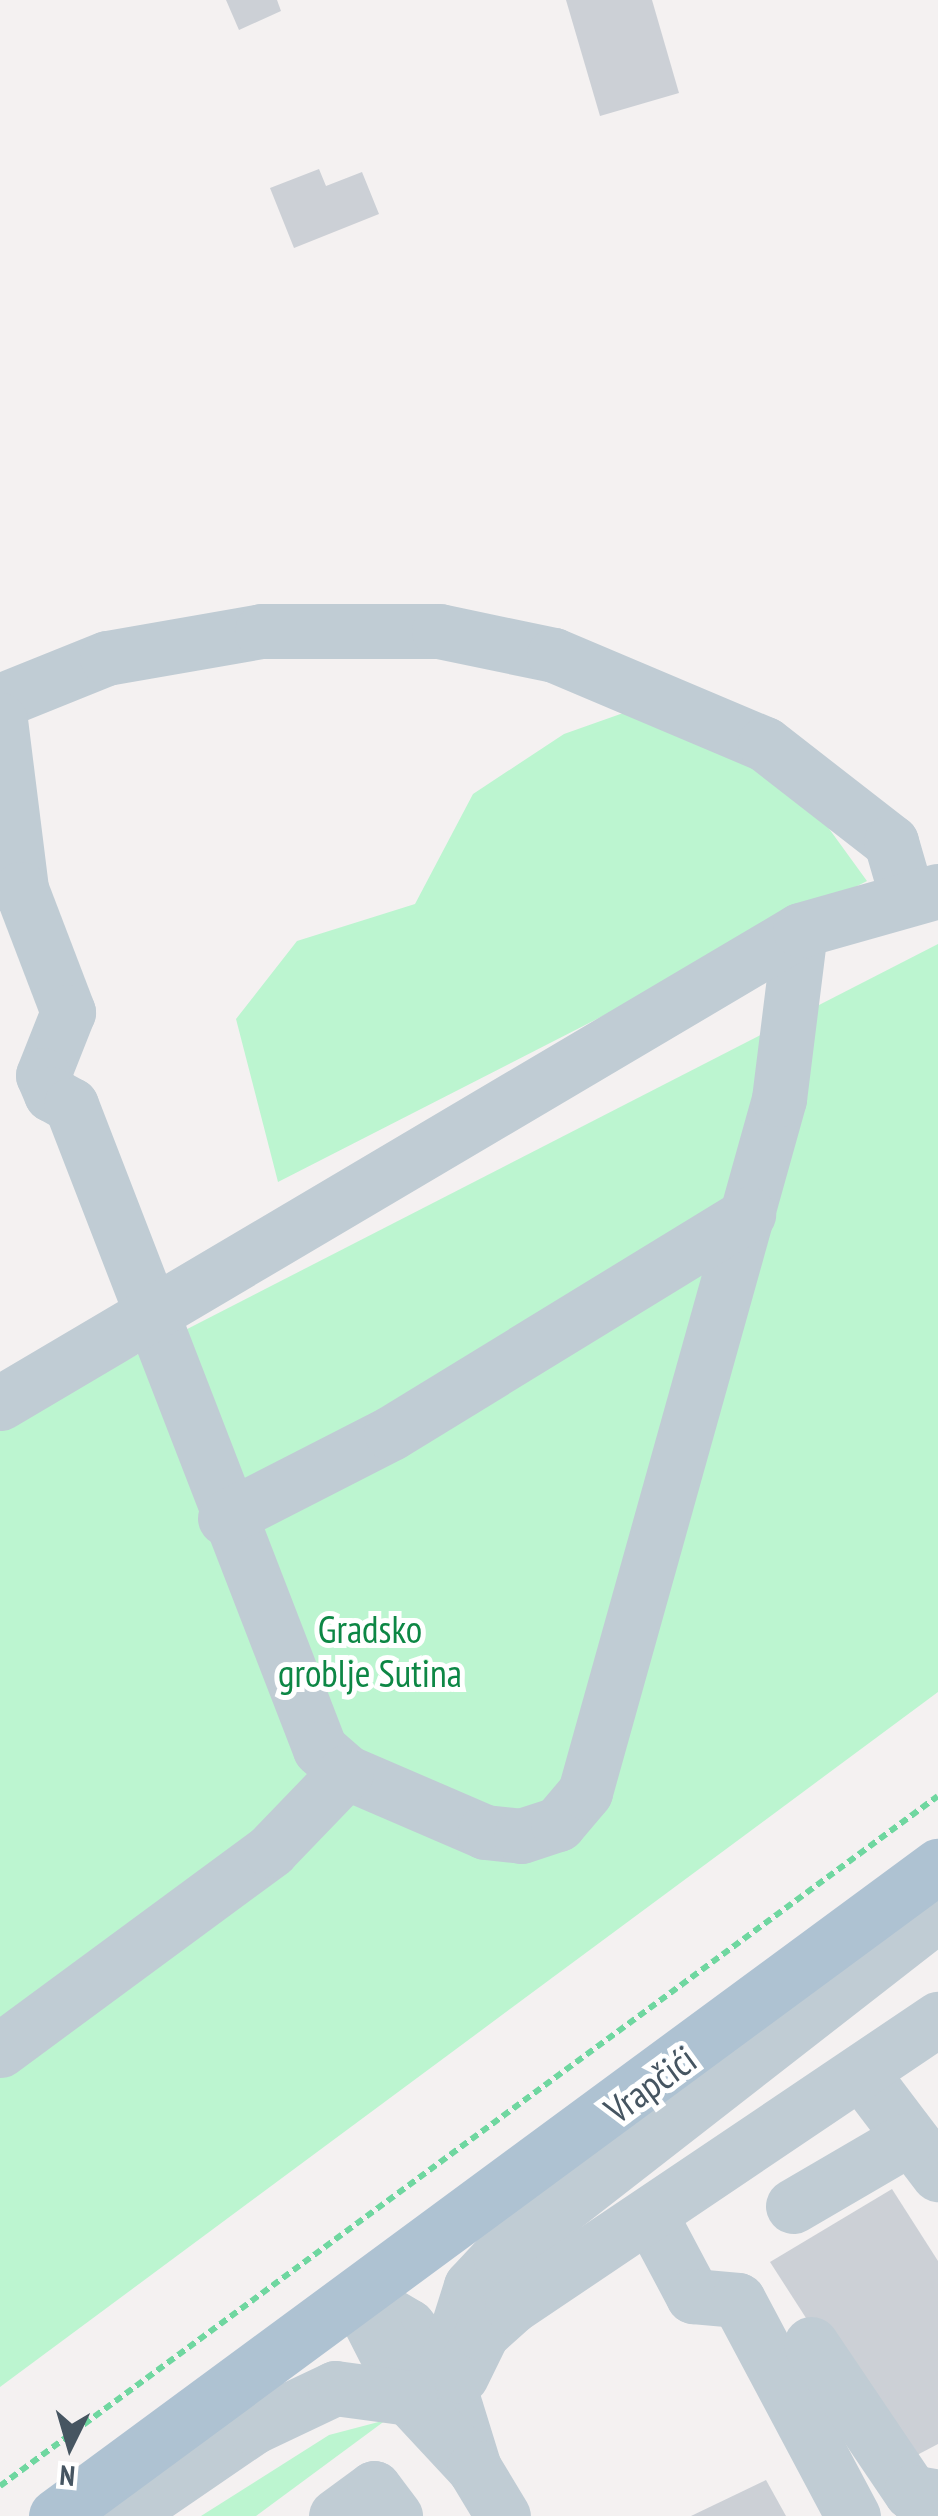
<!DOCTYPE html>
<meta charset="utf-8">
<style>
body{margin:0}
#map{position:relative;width:938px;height:2516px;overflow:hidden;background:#f4f1f1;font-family:"PT Sans Narrow",sans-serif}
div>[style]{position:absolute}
.green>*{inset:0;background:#bcf5d0}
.building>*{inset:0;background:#ccd0d6}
.path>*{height:6px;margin-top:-3px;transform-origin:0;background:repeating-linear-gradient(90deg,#6fd7a0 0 8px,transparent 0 13px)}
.minor>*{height:55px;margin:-27.5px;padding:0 27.5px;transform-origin:27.5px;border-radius:27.5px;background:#c0ccd4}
.major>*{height:55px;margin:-27.5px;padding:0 27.5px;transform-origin:27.5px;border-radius:27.5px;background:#aec2d2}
span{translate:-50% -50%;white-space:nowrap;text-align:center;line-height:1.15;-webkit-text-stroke:10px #fff;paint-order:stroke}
.park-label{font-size:38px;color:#0d8745}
.street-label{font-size:38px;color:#465561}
.north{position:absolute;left:20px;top:2396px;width:100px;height:100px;-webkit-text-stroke:8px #fff;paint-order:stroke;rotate:185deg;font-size:28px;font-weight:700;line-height:40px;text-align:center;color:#465561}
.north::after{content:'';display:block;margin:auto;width:35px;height:45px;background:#465561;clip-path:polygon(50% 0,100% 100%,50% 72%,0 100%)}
</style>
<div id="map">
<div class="green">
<i style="clip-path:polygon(691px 689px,756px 728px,867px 881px,278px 1182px,236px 1019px,297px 941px,415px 904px,473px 794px,564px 734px)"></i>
<i style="clip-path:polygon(938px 944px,938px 1692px,0 2387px,0 1425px)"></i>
<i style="clip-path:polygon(386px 2420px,256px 2516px,201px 2516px,329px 2435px)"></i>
</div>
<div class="building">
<i style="clip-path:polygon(226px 0,277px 0,281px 11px,239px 30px)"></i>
<i style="clip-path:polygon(566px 0,652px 0,679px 93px,600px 116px)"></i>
<i style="clip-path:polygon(319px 169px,326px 186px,362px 172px,379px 214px,294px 248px,270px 188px)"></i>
<i style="clip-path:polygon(892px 2189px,938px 2261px,938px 2444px,900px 2464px,770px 2262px)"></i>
<i style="clip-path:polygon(766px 2480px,786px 2516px,691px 2516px)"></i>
</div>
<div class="path">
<i style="left:0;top:2486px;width:1164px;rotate:-36.34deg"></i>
</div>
<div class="minor">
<i style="left:0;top:701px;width:115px;rotate:-21.9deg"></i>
<i style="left:107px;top:658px;width:157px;rotate:-9.9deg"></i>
<i style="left:262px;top:631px;width:177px"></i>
<i style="left:439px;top:631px;width:117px;rotate:11.8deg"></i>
<i style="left:554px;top:655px;width:229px;rotate:22.9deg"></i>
<i style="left:765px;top:744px;width:160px;rotate:37.9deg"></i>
<i style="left:891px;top:842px;width:57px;rotate:73.8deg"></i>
<i style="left:0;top:720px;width:170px;rotate:82.9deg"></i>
<i style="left:21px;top:889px;width:132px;rotate:69.1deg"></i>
<i style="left:68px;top:1012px;width:68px;rotate:111.6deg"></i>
<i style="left:43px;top:1075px;width:21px;rotate:67deg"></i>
<i style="left:51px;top:1094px;width:23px;rotate:29deg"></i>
<i style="left:71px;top:1105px;width:690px;rotate:68.86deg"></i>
<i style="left:320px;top:1749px;width:35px;rotate:41deg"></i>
<i style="left:346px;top:1772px;width:151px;rotate:23.3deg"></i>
<i style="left:485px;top:1832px;width:36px;rotate:6deg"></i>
<i style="left:521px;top:1836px;width:39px;rotate:-18deg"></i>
<i style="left:558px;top:1824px;width:42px;rotate:-49.8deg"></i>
<i style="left:585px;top:1792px;width:720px;rotate:-74.36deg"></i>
<i style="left:779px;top:1099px;width:170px;rotate:-82.9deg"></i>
<i style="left:0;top:1403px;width:929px;rotate:-30.59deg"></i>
<i style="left:800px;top:930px;width:143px;rotate:-15.8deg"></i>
<i style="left:225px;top:1518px;width:186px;rotate:-27.1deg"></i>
<i style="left:391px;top:1433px;width:419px;rotate:-31.5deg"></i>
<i style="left:0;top:2050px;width:337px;rotate:-36.4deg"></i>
<i style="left:271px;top:1850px;width:108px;rotate:-46.1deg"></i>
<i style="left:862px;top:2074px;width:126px;rotate:52.8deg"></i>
<i style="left:793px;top:2206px;width:131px;rotate:-30.3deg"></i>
<i style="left:650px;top:2215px;width:92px;rotate:62deg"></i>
<i style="left:693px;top:2296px;width:45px;rotate:5.1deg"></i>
<i style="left:738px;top:2300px;width:245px;rotate:62deg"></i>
<i style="left:357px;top:2296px;width:59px;rotate:30.5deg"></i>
<i style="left:408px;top:2326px;width:58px;rotate:51.3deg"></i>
<i style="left:444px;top:2371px;width:102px;rotate:72.8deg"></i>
<i style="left:474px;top:2468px;width:96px;rotate:-132.9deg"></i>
<i style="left:409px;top:2398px;width:114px;rotate:-117deg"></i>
<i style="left:811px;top:2344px;width:179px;rotate:56deg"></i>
<i style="left:911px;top:2492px;width:27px;rotate:10deg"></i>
<i style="left:444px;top:2371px;width:89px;rotate:-72.4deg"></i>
<i style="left:471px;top:2286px;width:42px;rotate:-46.9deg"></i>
<i style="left:500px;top:2255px;width:555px;rotate:-37.9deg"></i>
<i style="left:461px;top:2376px;width:48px;rotate:-64deg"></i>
<i style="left:482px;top:2333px;width:40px;rotate:-42deg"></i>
<i style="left:512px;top:2306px;width:514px;rotate:-33.97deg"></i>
<i style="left:474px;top:2468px;width:56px;rotate:58.9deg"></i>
<i style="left:123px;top:2516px;width:158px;rotate:-34.4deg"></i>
<i style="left:253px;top:2427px;width:91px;rotate:-25.4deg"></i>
<i style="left:335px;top:2388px;width:75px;rotate:7.7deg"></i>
<i style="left:336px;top:2516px;width:47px;rotate:-36.4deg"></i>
<i style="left:374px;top:2488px;width:35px;rotate:53deg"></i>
</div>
<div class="major">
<i style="left:56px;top:2516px;width:1096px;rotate:-36.39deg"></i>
</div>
<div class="park-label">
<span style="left:370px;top:1651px">Gradsko<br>groblje Sutina</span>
</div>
<div class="street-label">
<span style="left:650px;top:2084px;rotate:-36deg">Vrapčići</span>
</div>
<div class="north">N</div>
</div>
